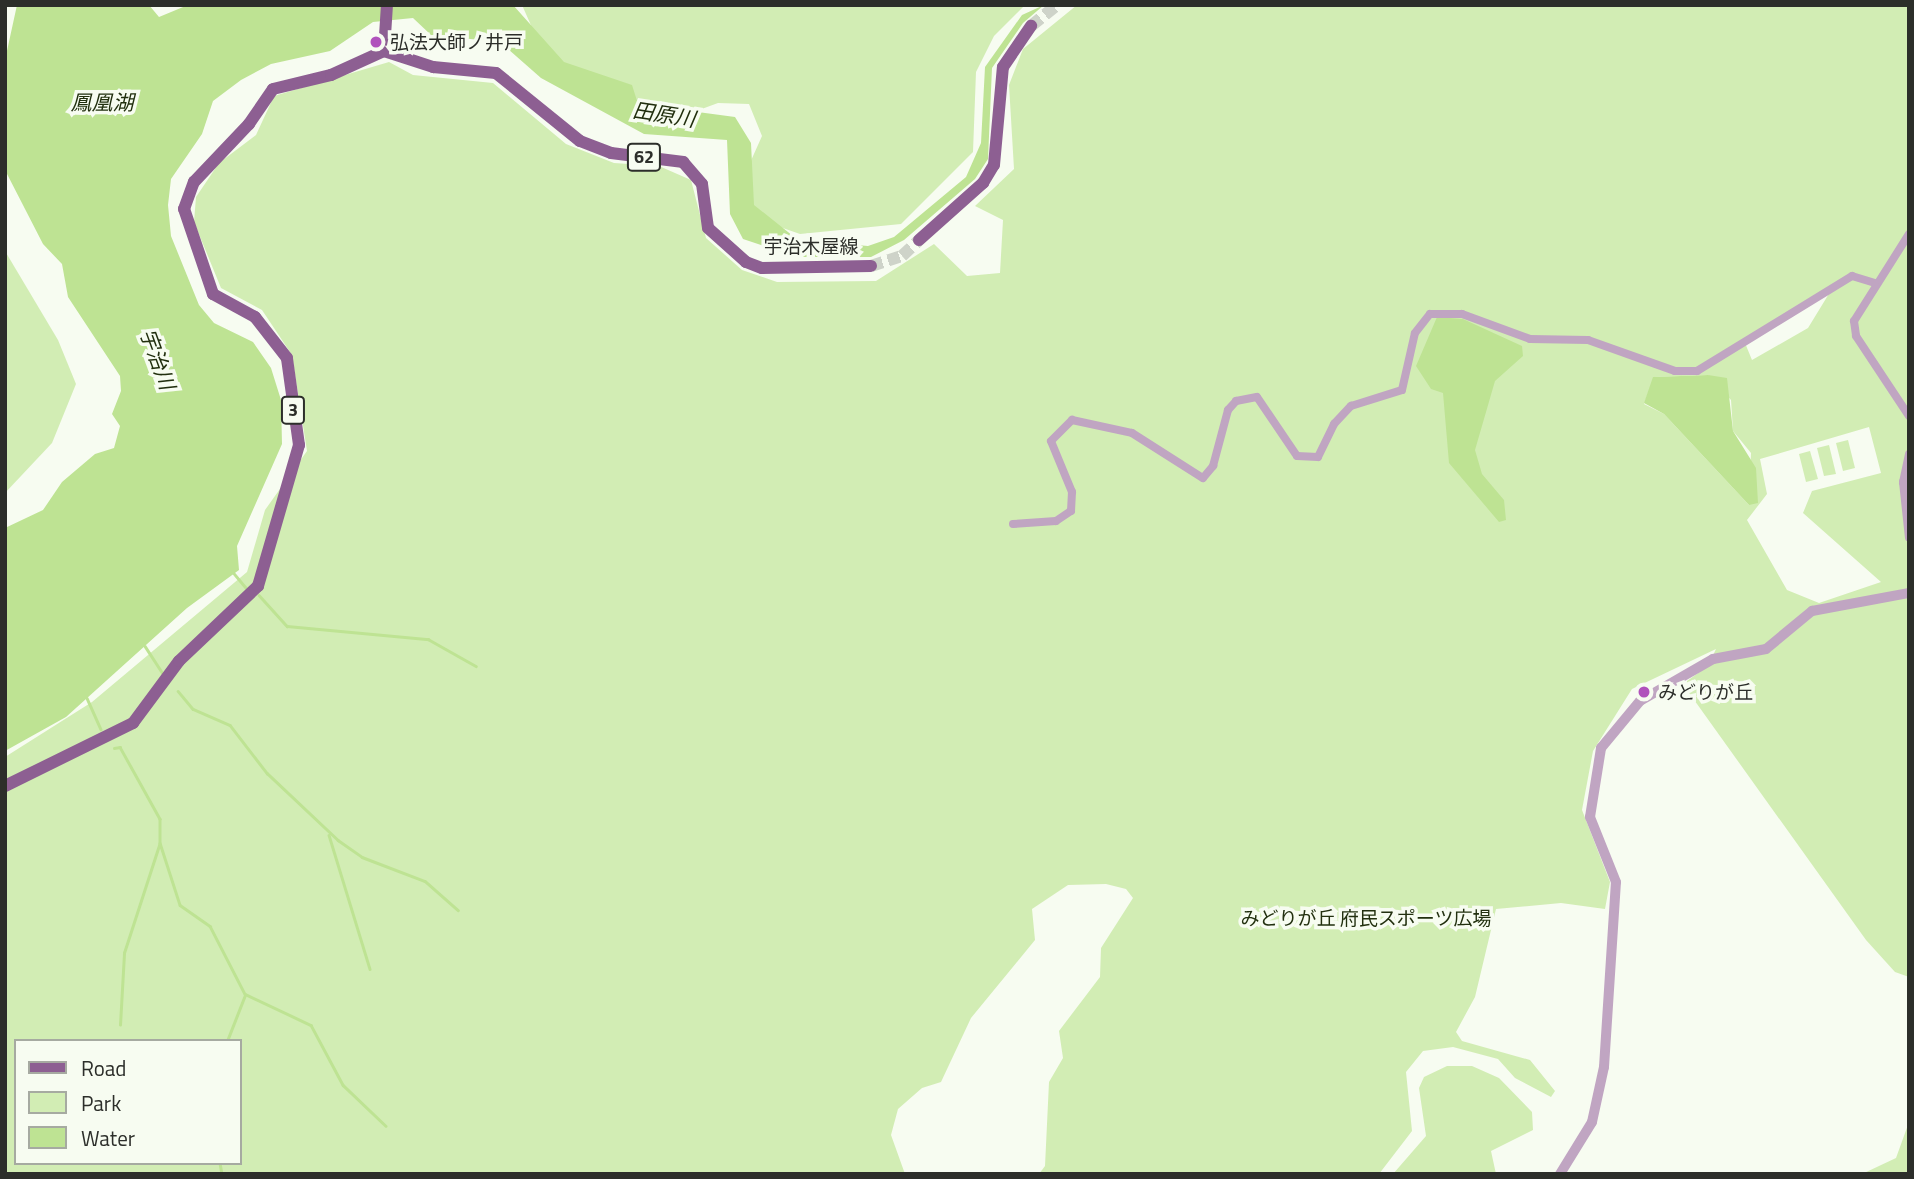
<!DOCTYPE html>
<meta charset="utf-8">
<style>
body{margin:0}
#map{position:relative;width:1914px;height:1179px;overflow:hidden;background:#f7fcf1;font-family:"Titillium Web","Noto Sans JP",sans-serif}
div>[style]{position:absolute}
.green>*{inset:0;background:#d2edb4}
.water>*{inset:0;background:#bee393}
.stream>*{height:2.5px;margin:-1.25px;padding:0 1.25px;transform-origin:1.25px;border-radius:1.25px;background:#bee393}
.primary-tunnel>*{height:12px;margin-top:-6px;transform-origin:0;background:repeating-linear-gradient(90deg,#ced3c9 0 12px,transparent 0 18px)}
.minor>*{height:8px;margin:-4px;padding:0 4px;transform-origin:4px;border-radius:4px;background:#c0a5c2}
.tertiary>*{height:10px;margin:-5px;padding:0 5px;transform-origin:5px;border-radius:5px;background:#c0a5c2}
.primary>*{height:12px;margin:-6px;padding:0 6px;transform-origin:6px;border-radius:6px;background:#8d5f92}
.dots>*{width:19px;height:19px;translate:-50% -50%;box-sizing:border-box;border:4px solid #f7fcf1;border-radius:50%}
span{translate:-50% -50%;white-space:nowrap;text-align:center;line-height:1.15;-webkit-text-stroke:7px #f7fcf1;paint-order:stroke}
.shield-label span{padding:2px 5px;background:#f7fcf1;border:2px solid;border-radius:5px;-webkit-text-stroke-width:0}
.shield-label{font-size:18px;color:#2c2e2a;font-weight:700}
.poi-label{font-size:19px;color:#2c2e2a}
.left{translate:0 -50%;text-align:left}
.street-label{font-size:19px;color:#2c2e2a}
.park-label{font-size:19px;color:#22300f}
.water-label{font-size:21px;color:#212f0e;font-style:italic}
.frame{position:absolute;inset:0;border:7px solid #2c2e2a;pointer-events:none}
.legend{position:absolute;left:14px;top:1039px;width:228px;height:126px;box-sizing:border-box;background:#f7fcf1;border:2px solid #a6aaa1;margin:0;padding:9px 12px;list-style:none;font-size:21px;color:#2c2e2a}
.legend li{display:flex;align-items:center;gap:14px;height:35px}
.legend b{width:35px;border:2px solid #a6aaa1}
</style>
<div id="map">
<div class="green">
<i style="clip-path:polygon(522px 5px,1025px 5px,994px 36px,976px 72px,973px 152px,901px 224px,800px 234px,760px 220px,748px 197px,745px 174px,762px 136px,749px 104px,718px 103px,669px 121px,545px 57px)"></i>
<i style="clip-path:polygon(evenodd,1077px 5px,1909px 5px,1909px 977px,1895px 972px,1866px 940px,1687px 690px,1687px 681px,1708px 666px,1716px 649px,1632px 689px,1593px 751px,1582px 810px,1610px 882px,1605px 909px,1561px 903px,1496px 909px,1475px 997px,1456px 1032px,1462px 1041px,1530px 1060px,1555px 1091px,1551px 1097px,1515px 1078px,1498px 1059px,1453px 1047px,1423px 1051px,1406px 1072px,1412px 1131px,1379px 1174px,1039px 1174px,1045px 1166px,1049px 1082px,1063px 1058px,1059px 1031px,1100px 977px,1101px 948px,1133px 898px,1126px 889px,1106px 884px,1068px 885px,1032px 909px,1035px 940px,971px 1018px,941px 1082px,922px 1088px,898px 1109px,891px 1135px,905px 1174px,5px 1174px,5px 757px,92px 702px,247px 572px,265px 510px,307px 451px,292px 355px,262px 310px,221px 288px,194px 222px,196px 197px,219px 163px,256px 135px,274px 96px,389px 62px,413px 75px,493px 83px,566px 144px,614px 163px,659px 166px,691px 180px,706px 238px,742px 270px,777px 282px,876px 281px,934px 244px,967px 276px,1000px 273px,1003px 220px,975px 206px,1014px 169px,1009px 85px,1023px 49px,1077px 5px,1830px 292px,1808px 328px,1752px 360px,1745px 343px,1830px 292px,1077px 5px,1708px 375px,1731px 400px,1733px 431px,1751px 453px,1749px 505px,1664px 414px,1644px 404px,1654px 377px,1708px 375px,1077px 5px,1869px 427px,1881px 473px,1812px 491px,1803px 513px,1881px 582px,1819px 603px,1787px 590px,1747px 520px,1767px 494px,1760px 459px,1869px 427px,1077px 5px,16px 1041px,240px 1041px,240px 1163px,16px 1163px,16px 1041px)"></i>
<i style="clip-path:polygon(5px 251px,58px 340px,76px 384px,52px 443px,5px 493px)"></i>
<i style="clip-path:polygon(1848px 440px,1855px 468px,1843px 471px,1836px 443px)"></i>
<i style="clip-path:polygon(1829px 445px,1836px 474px,1824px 476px,1817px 448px)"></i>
<i style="clip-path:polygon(1810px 451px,1818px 479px,1806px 482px,1799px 454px)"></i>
<i style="clip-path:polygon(1447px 1066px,1472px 1066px,1499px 1078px,1532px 1112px,1533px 1130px,1491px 1151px,1496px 1174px,1393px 1174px,1426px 1136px,1419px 1088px,1424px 1077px)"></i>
<i style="clip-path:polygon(1909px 1122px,1909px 1174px,1862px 1174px,1896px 1158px)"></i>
</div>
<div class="water">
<i style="clip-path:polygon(17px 5px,149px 5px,159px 17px,188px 5px,513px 5px,564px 62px,632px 85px,638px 104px,735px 117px,751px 143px,754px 205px,798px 240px,868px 246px,894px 237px,966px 177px,981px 143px,985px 67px,1022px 15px,1044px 5px,1023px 23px,992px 68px,988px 159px,975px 179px,904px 240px,871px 257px,797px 257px,743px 239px,730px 214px,727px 140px,644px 134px,541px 78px,500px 42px,431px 35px,413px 18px,373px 22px,330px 51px,271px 64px,241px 80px,213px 101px,202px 134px,171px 179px,168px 205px,171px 236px,199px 305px,214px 323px,253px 342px,271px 368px,281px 400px,282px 444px,237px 546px,239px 570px,187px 608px,66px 717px,5px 751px,5px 528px,43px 510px,62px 482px,95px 454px,114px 448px,120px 426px,112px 414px,121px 391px,120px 376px,68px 297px,62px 264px,43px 244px,6px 172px,5px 60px)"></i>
<i style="clip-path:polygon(1437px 317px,1463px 319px,1522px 346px,1523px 356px,1495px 381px,1475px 450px,1482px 474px,1504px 500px,1506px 520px,1499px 522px,1449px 463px,1443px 393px,1431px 389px,1416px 366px)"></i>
<i style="clip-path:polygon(1708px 375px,1727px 378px,1733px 431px,1756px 468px,1758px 503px,1749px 505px,1664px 414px,1644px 403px,1653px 377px)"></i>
</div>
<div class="stream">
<i style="left:232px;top:571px;width:25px;rotate:50deg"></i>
<i style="left:259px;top:595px;width:42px;rotate:47.9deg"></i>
<i style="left:287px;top:626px;width:142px;rotate:5.3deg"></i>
<i style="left:428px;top:639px;width:55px;rotate:29.4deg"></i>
<i style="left:145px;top:646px;width:33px;rotate:57deg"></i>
<i style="left:178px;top:691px;width:23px;rotate:50deg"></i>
<i style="left:193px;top:709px;width:40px;rotate:23.4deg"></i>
<i style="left:230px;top:725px;width:61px;rotate:52.4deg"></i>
<i style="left:267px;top:773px;width:98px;rotate:43.3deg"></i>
<i style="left:338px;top:840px;width:29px;rotate:35deg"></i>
<i style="left:362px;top:857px;width:67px;rotate:20.9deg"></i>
<i style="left:425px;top:881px;width:44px;rotate:41.3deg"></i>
<i style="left:87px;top:698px;width:34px;rotate:66deg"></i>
<i style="left:114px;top:748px;width:6px;rotate:-9deg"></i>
<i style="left:120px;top:747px;width:82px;rotate:60.9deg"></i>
<i style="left:160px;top:819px;width:24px;rotate:90deg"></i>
<i style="left:160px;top:843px;width:65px;rotate:72.1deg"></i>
<i style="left:180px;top:905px;width:37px;rotate:35deg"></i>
<i style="left:210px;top:926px;width:76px;rotate:62.8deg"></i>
<i style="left:245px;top:994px;width:73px;rotate:25.2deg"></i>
<i style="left:311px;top:1025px;width:68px;rotate:61.9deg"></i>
<i style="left:343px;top:1085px;width:59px;rotate:43.6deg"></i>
<i style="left:329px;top:835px;width:140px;rotate:73deg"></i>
<i style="left:120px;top:1025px;width:72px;rotate:-86.8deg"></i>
<i style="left:124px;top:953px;width:114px;rotate:-72deg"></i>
<i style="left:227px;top:1041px;width:49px;rotate:-68.6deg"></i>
<i style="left:220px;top:1163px;width:11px;rotate:80deg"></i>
</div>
<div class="primary-tunnel">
<i style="left:1031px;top:26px;width:33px;rotate:-39deg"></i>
<i style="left:871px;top:266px;width:33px;rotate:-18deg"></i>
<i style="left:902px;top:256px;width:23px;rotate:-43deg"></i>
</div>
<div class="minor">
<i style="left:1909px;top:234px;width:103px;rotate:122.3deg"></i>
<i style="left:1854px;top:321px;width:15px;rotate:82deg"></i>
<i style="left:1856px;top:336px;width:96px;rotate:56.5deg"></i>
<i style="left:1909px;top:454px;width:29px;rotate:102deg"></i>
<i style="left:1903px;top:482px;width:56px;rotate:83.9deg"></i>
<i style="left:1013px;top:524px;width:43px;rotate:-4deg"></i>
<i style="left:1056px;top:521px;width:18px;rotate:-34deg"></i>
<i style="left:1071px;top:511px;width:19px;rotate:-87deg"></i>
<i style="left:1072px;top:492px;width:55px;rotate:-112.4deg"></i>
<i style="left:1051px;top:441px;width:30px;rotate:-45deg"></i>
<i style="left:1072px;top:420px;width:61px;rotate:12.2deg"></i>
<i style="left:1132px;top:433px;width:84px;rotate:32.4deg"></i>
<i style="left:1203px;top:478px;width:16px;rotate:-50deg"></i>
<i style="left:1213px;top:466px;width:58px;rotate:-75deg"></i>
<i style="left:1228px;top:410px;width:12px;rotate:-48deg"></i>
<i style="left:1236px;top:401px;width:21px;rotate:-11deg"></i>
<i style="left:1257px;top:397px;width:71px;rotate:55.9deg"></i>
<i style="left:1297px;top:456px;width:21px;rotate:3deg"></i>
<i style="left:1318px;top:457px;width:37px;rotate:-64deg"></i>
<i style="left:1334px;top:424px;width:25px;rotate:-47deg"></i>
<i style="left:1351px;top:406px;width:53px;rotate:-17.4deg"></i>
<i style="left:1402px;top:390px;width:58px;rotate:-77.2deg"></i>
<i style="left:1415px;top:333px;width:24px;rotate:-52deg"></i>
<i style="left:1430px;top:314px;width:32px"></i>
<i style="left:1462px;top:314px;width:72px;rotate:20.2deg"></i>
<i style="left:1530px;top:339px;width:58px;rotate:1deg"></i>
<i style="left:1588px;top:340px;width:92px;rotate:19.6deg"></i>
<i style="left:1675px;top:371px;width:22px"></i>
<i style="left:1697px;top:371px;width:182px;rotate:-31.5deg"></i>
<i style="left:1852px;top:276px;width:24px;rotate:17deg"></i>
</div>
<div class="tertiary">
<i style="left:1560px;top:1174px;width:61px;rotate:-58.4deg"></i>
<i style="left:1592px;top:1122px;width:56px;rotate:-77.7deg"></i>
<i style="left:1604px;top:1067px;width:185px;rotate:-86.3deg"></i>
<i style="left:1616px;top:882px;width:70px;rotate:-111.8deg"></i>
<i style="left:1590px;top:817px;width:70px;rotate:-80.9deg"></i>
<i style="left:1601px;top:748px;width:61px;rotate:-50.3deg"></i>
<i style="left:1640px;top:701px;width:84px;rotate:-29.9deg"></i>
<i style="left:1713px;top:659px;width:54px;rotate:-10.7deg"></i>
<i style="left:1766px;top:649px;width:60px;rotate:-39.6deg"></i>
<i style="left:1812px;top:611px;width:99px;rotate:-10.5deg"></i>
</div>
<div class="primary">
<i style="left:384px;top:51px;width:46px;rotate:-86.3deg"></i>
<i style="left:919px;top:240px;width:86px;rotate:-41.7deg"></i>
<i style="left:983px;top:183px;width:21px;rotate:-59deg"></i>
<i style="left:994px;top:165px;width:98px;rotate:-84.8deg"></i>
<i style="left:1003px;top:67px;width:50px;rotate:-55.7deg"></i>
<i style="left:5px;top:786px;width:143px;rotate:-26.2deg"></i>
<i style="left:133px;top:723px;width:77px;rotate:-53.4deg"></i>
<i style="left:179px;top:661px;width:109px;rotate:-43.5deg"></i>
<i style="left:258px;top:586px;width:147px;rotate:-73.8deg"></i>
<i style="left:299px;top:445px;width:88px;rotate:-97.9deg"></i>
<i style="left:287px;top:358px;width:52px;rotate:-128deg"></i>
<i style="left:255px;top:317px;width:48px;rotate:-151.3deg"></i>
<i style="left:213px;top:294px;width:90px;rotate:-108.8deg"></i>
<i style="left:184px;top:209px;width:29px;rotate:-70deg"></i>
<i style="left:194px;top:182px;width:80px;rotate:-46.5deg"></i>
<i style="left:249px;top:124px;width:42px;rotate:-55.6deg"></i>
<i style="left:273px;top:89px;width:60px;rotate:-13.6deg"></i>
<i style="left:331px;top:75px;width:58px;rotate:-24.4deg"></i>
<i style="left:384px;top:51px;width:52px;rotate:18.1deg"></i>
<i style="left:433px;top:67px;width:63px;rotate:5.4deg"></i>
<i style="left:496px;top:73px;width:108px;rotate:39deg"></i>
<i style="left:580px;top:141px;width:33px;rotate:21deg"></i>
<i style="left:611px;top:153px;width:73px;rotate:7.1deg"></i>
<i style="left:683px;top:162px;width:29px;rotate:49deg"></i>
<i style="left:702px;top:184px;width:44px;rotate:82.2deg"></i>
<i style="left:708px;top:228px;width:51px;rotate:41.8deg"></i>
<i style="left:746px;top:262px;width:17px;rotate:21deg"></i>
<i style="left:762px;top:268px;width:109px;rotate:-1.1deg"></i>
</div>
<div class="dots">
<i style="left:376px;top:42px;background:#b052bc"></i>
<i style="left:1644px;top:692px;background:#b052bc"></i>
</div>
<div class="shield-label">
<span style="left:644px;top:157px">62</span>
<span style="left:293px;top:410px">3</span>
</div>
<div class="poi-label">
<span class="left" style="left:390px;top:42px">弘法大師ノ井戸</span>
<span class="left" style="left:1658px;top:692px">みどりが丘</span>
</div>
<div class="street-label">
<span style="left:811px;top:246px">宇治木屋線</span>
</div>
<div class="park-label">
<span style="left:1366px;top:918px">みどりが丘 府民スポーツ広場</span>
</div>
<div class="water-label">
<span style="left:102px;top:102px">鳳凰湖</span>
<span style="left:664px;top:114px;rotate:9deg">田原川</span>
<span style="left:158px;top:359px;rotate:70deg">宇治川</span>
</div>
<div class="frame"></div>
<ul class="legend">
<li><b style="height:9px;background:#8d5f92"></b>Road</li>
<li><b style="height:19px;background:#d2edb4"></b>Park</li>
<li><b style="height:19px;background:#bee393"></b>Water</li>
</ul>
</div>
